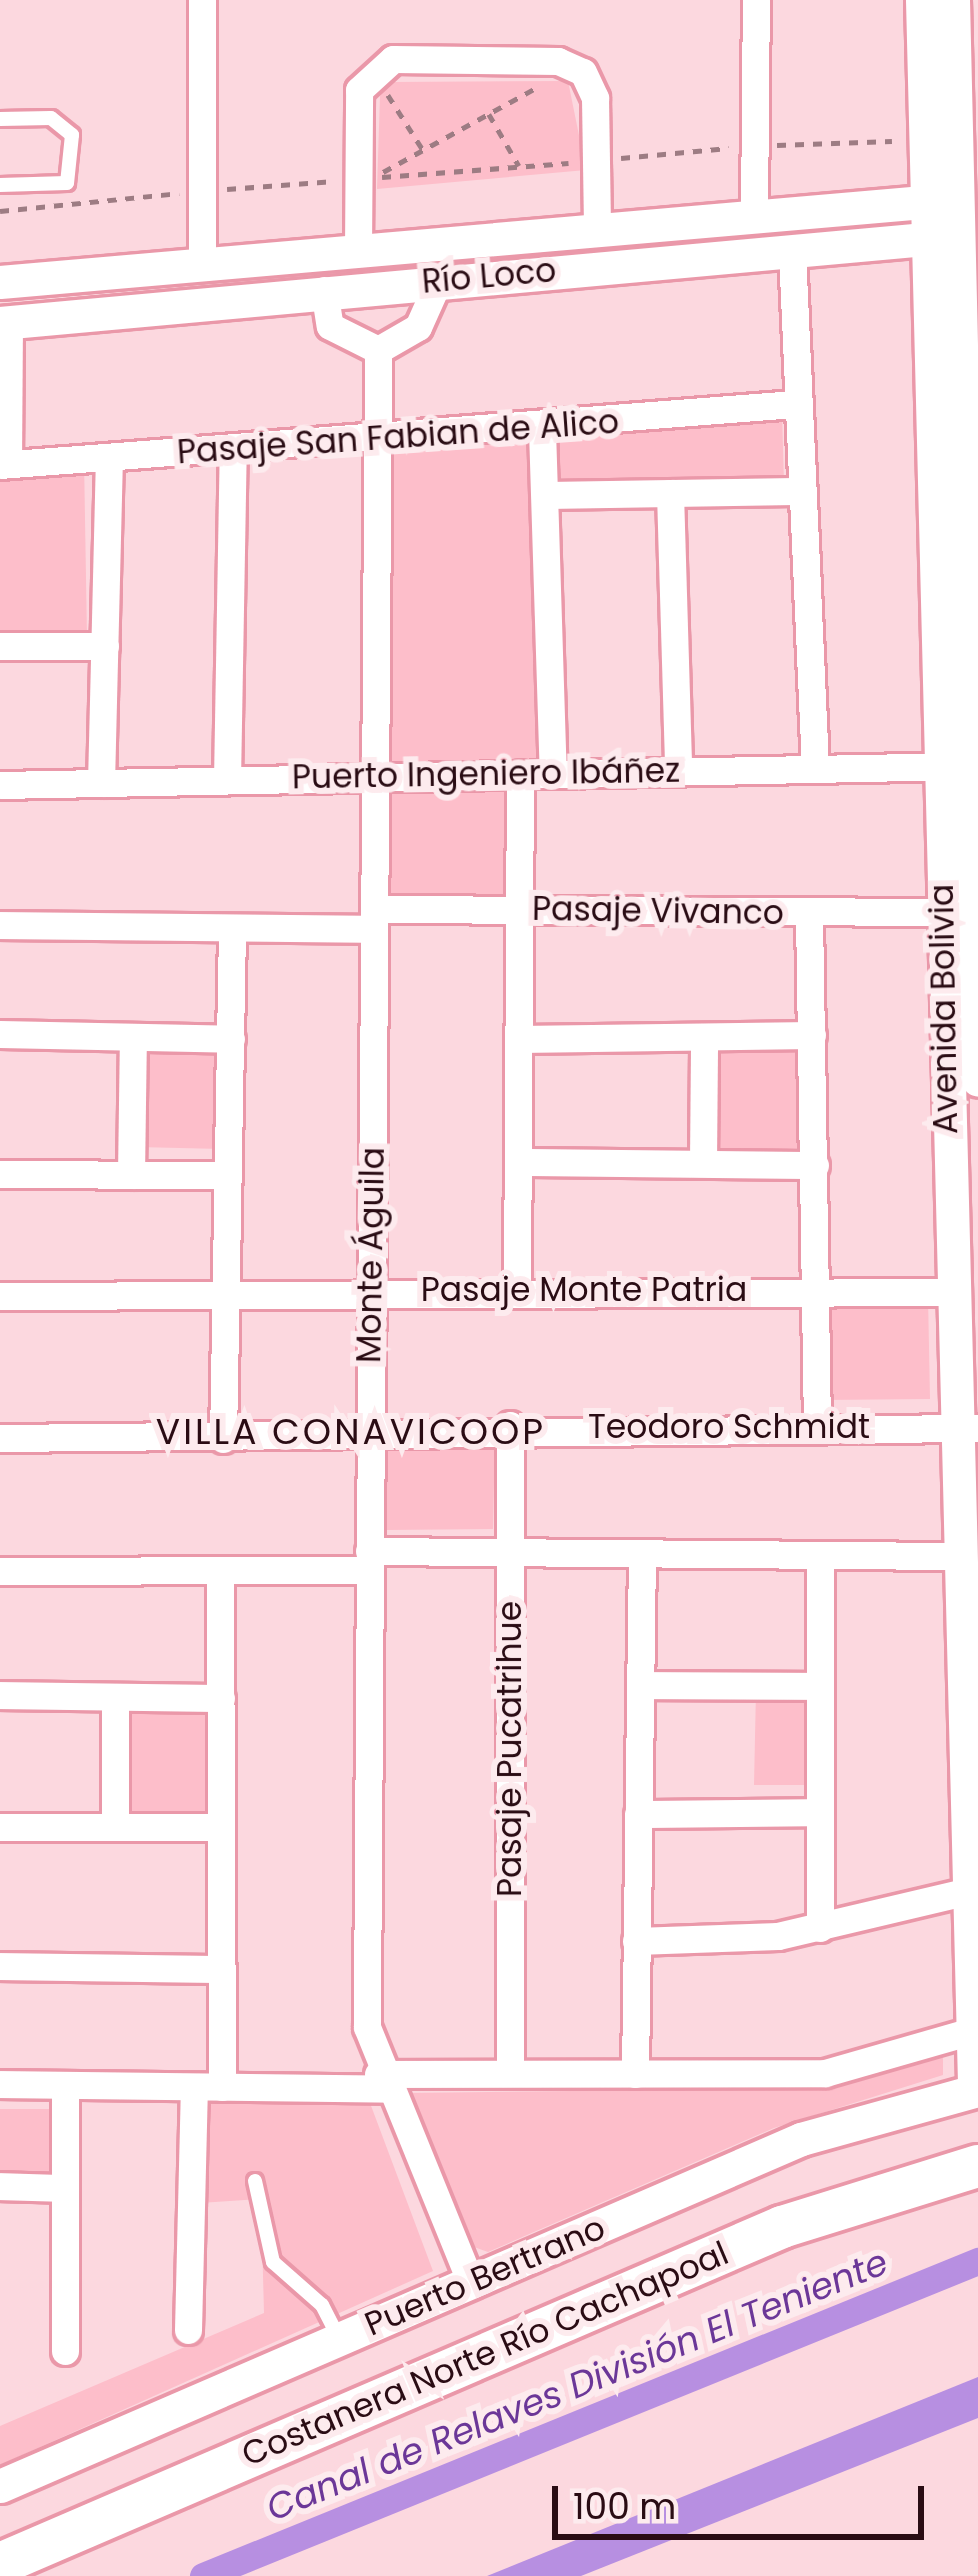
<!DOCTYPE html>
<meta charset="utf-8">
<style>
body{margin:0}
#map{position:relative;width:978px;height:2576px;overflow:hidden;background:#fcd8df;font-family:Poppins,sans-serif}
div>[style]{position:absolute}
.green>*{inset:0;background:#fdbeca}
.water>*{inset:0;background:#b78fe1}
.canal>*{height:27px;margin:-13.5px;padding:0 13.5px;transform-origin:13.5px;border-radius:13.5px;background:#b78fe1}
.path>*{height:4.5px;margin-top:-2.25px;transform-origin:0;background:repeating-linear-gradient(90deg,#9d7c83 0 9px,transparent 0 18px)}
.roads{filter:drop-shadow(3px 0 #ea98a9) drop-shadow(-3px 0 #ea98a9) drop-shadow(0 3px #ea98a9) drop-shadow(0 -3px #ea98a9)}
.service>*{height:14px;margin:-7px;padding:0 7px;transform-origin:7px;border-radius:7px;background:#fff}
.minor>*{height:27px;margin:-13.5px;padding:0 13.5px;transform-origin:13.5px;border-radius:13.5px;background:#fff}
.tertiary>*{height:33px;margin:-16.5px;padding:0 16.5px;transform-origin:16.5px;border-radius:16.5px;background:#fff}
.primary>*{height:42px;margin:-21px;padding:0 21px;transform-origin:21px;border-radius:21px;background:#fff}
span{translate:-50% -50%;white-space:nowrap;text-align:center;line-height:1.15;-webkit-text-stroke:12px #fdebee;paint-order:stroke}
.street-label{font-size:33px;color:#2a0c14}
.neighbourhood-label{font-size:36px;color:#2a0c14;letter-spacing:3px}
.water-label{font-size:36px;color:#6b3798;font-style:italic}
.scale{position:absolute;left:552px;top:2486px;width:372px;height:54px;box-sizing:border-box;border:6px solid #2a0c14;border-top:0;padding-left:15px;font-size:36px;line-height:42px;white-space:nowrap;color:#2a0c14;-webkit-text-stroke:9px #fdebee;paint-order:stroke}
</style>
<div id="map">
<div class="green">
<i style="clip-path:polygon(568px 81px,586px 170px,377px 189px,380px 96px,392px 82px)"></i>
<i style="clip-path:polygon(782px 412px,784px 484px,554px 489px,554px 439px)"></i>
<i style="clip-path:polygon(526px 438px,538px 764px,387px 769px,383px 453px)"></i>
<i style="clip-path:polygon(84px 459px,87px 637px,0 635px,0 469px)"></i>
<i style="clip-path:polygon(513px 791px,511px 899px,388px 900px,388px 794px)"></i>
<i style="clip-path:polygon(138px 1049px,223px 1050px,222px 1149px,137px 1147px)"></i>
<i style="clip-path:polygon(717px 1049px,801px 1050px,800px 1155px,714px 1150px)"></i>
<i style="clip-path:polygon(822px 1293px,928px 1296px,930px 1399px,822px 1400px)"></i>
<i style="clip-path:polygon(495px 1434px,493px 1529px,386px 1530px,385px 1436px)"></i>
<i style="clip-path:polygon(806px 1685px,806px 1785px,754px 1785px,756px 1690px)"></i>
<i style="clip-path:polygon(131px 1700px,205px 1701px,209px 1811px,123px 1815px)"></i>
<i style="clip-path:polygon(943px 2055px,943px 2075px,774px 2128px,488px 2252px,474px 2247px,407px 2093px,816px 2088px)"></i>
<i style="clip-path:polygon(204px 2100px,370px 2103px,433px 2271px,0 2465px,0 2426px,264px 2313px,261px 2199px,200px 2203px)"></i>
<i style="clip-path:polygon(0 2109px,56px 2109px,56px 2178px,0 2179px)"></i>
</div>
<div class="water">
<i style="clip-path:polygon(978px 2377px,978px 2418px,581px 2576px,487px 2576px)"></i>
</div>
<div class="canal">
<i style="left:203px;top:2576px;width:837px;rotate:-22.12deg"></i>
</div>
<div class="path">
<i style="left:388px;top:95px;width:65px;rotate:57.5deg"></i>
<i style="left:489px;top:114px;width:60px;rotate:60deg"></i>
<i style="left:777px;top:145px;width:115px;rotate:-2deg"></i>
<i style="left:621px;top:158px;width:108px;rotate:-5.3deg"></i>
<i style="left:383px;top:172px;width:175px;rotate:-28.8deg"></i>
<i style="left:382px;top:177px;width:187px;rotate:-4.3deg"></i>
<i style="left:227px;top:189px;width:108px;rotate:-4.2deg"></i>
<i style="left:0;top:211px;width:180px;rotate:-5.7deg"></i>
</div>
<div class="roads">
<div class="service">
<i style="left:0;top:119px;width:51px;rotate:-1.1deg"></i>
<i style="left:51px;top:118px;width:27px;rotate:39deg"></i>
<i style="left:72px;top:135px;width:48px;rotate:95.9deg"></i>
<i style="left:67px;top:183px;width:67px;rotate:178.3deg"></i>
<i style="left:255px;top:2181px;width:83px;rotate:77.5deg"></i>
<i style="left:273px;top:2262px;width:65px;rotate:41.3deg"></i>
<i style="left:322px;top:2305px;width:35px;rotate:63deg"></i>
</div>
<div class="minor">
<i style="left:202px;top:0;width:264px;rotate:90deg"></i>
<i style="left:754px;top:216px;width:216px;rotate:-89.5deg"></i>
<i style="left:358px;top:251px;width:161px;rotate:-89.6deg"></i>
<i style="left:359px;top:90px;width:46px;rotate:-42.4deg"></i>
<i style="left:393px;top:59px;width:165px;rotate:0.7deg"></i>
<i style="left:558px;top:61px;width:27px;rotate:24deg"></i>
<i style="left:583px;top:72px;width:29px;rotate:65deg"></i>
<i style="left:595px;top:98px;width:131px;rotate:89.1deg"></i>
<i style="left:792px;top:252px;width:516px;rotate:87.44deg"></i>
<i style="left:324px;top:290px;width:36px;rotate:81deg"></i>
<i style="left:330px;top:326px;width:54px;rotate:26.6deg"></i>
<i style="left:378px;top:350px;width:46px;rotate:-29.9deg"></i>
<i style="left:418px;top:327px;width:51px;rotate:-65.9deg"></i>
<i style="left:378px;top:350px;width:1677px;rotate:90.38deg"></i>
<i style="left:367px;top:2027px;width:276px;rotate:67.9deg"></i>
<i style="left:542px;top:430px;width:343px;rotate:88.2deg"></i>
<i style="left:8px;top:464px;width:142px;rotate:-89.6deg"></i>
<i style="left:0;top:465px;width:797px;rotate:-4.39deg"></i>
<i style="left:670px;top:493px;width:277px;rotate:88.3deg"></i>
<i style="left:545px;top:495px;width:252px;rotate:-0.9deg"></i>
<i style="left:0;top:646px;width:105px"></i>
<i style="left:227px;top:780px;width:329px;rotate:-89deg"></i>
<i style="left:101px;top:783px;width:326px;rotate:-88.6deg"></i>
<i style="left:0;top:785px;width:961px;rotate:-1.13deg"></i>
<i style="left:375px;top:909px;width:567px;rotate:0.3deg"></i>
<i style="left:809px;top:913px;width:514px;rotate:89.11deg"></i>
<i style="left:0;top:925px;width:374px;rotate:0.6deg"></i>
<i style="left:0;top:1034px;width:231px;rotate:1.2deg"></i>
<i style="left:519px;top:1039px;width:293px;rotate:-0.8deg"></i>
<i style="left:519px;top:1162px;width:296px;rotate:0.6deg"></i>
<i style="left:703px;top:1163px;width:126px;rotate:-89.5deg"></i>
<i style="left:0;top:1174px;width:223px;rotate:0.3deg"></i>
<i style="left:131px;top:1175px;width:137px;rotate:-89.2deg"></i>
<i style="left:517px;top:1288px;width:514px;rotate:-89.67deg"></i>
<i style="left:0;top:1296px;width:951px;rotate:-0.24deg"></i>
<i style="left:510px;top:1425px;width:647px;rotate:90deg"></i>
<i style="left:0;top:1438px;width:978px;rotate:-0.59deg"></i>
<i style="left:223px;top:1439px;width:511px;rotate:-88.99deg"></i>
<i style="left:369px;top:1551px;width:588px;rotate:0.49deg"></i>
<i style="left:820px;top:1555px;width:373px;rotate:90deg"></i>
<i style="left:0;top:1571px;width:369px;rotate:-0.2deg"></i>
<i style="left:220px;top:1571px;width:516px;rotate:89.78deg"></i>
<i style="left:641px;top:1685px;width:179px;rotate:0.3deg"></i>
<i style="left:0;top:1695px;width:221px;rotate:0.8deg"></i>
<i style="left:638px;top:1814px;width:180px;rotate:-0.6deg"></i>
<i style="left:0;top:1827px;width:219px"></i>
<i style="left:115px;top:1827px;width:130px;rotate:-90deg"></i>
<i style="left:636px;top:1941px;width:142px;rotate:-2deg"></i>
<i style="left:778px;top:1936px;width:191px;rotate:-13.3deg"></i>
<i style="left:0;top:1966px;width:220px;rotate:0.8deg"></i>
<i style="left:378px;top:2074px;width:447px;rotate:-0.1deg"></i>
<i style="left:825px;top:2073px;width:149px;rotate:-16deg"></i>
<i style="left:635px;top:2074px;width:520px;rotate:-89.23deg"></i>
<i style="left:0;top:2084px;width:383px;rotate:0.7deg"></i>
<i style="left:0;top:2186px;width:62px;rotate:1.8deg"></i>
<i style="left:188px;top:2330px;width:243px;rotate:-88.6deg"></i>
<i style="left:65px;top:2351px;width:266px;rotate:-90deg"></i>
</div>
<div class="tertiary">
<i style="left:922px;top:0;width:2091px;rotate:88.57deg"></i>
<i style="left:953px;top:0;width:1080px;rotate:88.67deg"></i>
<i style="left:0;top:282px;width:950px;rotate:-4.95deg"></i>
<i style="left:0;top:323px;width:951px;rotate:-5.19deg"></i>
<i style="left:0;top:2486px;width:873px;rotate:-23.42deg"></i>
<i style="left:801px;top:2139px;width:184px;rotate:-15.5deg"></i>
</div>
<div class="primary">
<i style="left:0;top:2564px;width:852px;rotate:-23.31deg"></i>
<i style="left:782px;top:2227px;width:205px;rotate:-17.3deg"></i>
</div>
</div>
<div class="street-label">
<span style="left:489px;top:276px;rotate:-5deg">Río Loco</span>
<span style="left:398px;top:437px;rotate:-4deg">Pasaje San Fabian de Alico</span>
<span style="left:486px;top:774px;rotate:-1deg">Puerto Ingeniero Ibáñez</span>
<span style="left:658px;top:911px;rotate:1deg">Pasaje Vivanco</span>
<span style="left:944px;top:1009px;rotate:-91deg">Avenida Bolivia</span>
<span style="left:371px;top:1255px;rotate:-89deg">Monte Águila</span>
<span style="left:584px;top:1290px">Pasaje Monte Patria</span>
<span style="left:729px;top:1427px">Teodoro Schmidt</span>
<span style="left:510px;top:1749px;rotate:-90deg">Pasaje Pucatrihue</span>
<span style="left:485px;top:2276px;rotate:-23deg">Puerto Bertrano</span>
<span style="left:485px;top:2354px;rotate:-23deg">Costanera Norte Río Cachapoal</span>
</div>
<div class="neighbourhood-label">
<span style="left:351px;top:1432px">VILLA CONAVICOOP</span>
</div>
<div class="water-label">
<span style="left:577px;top:2385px;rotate:-22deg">Canal de Relaves División El Teniente</span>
</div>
<div class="scale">100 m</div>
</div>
